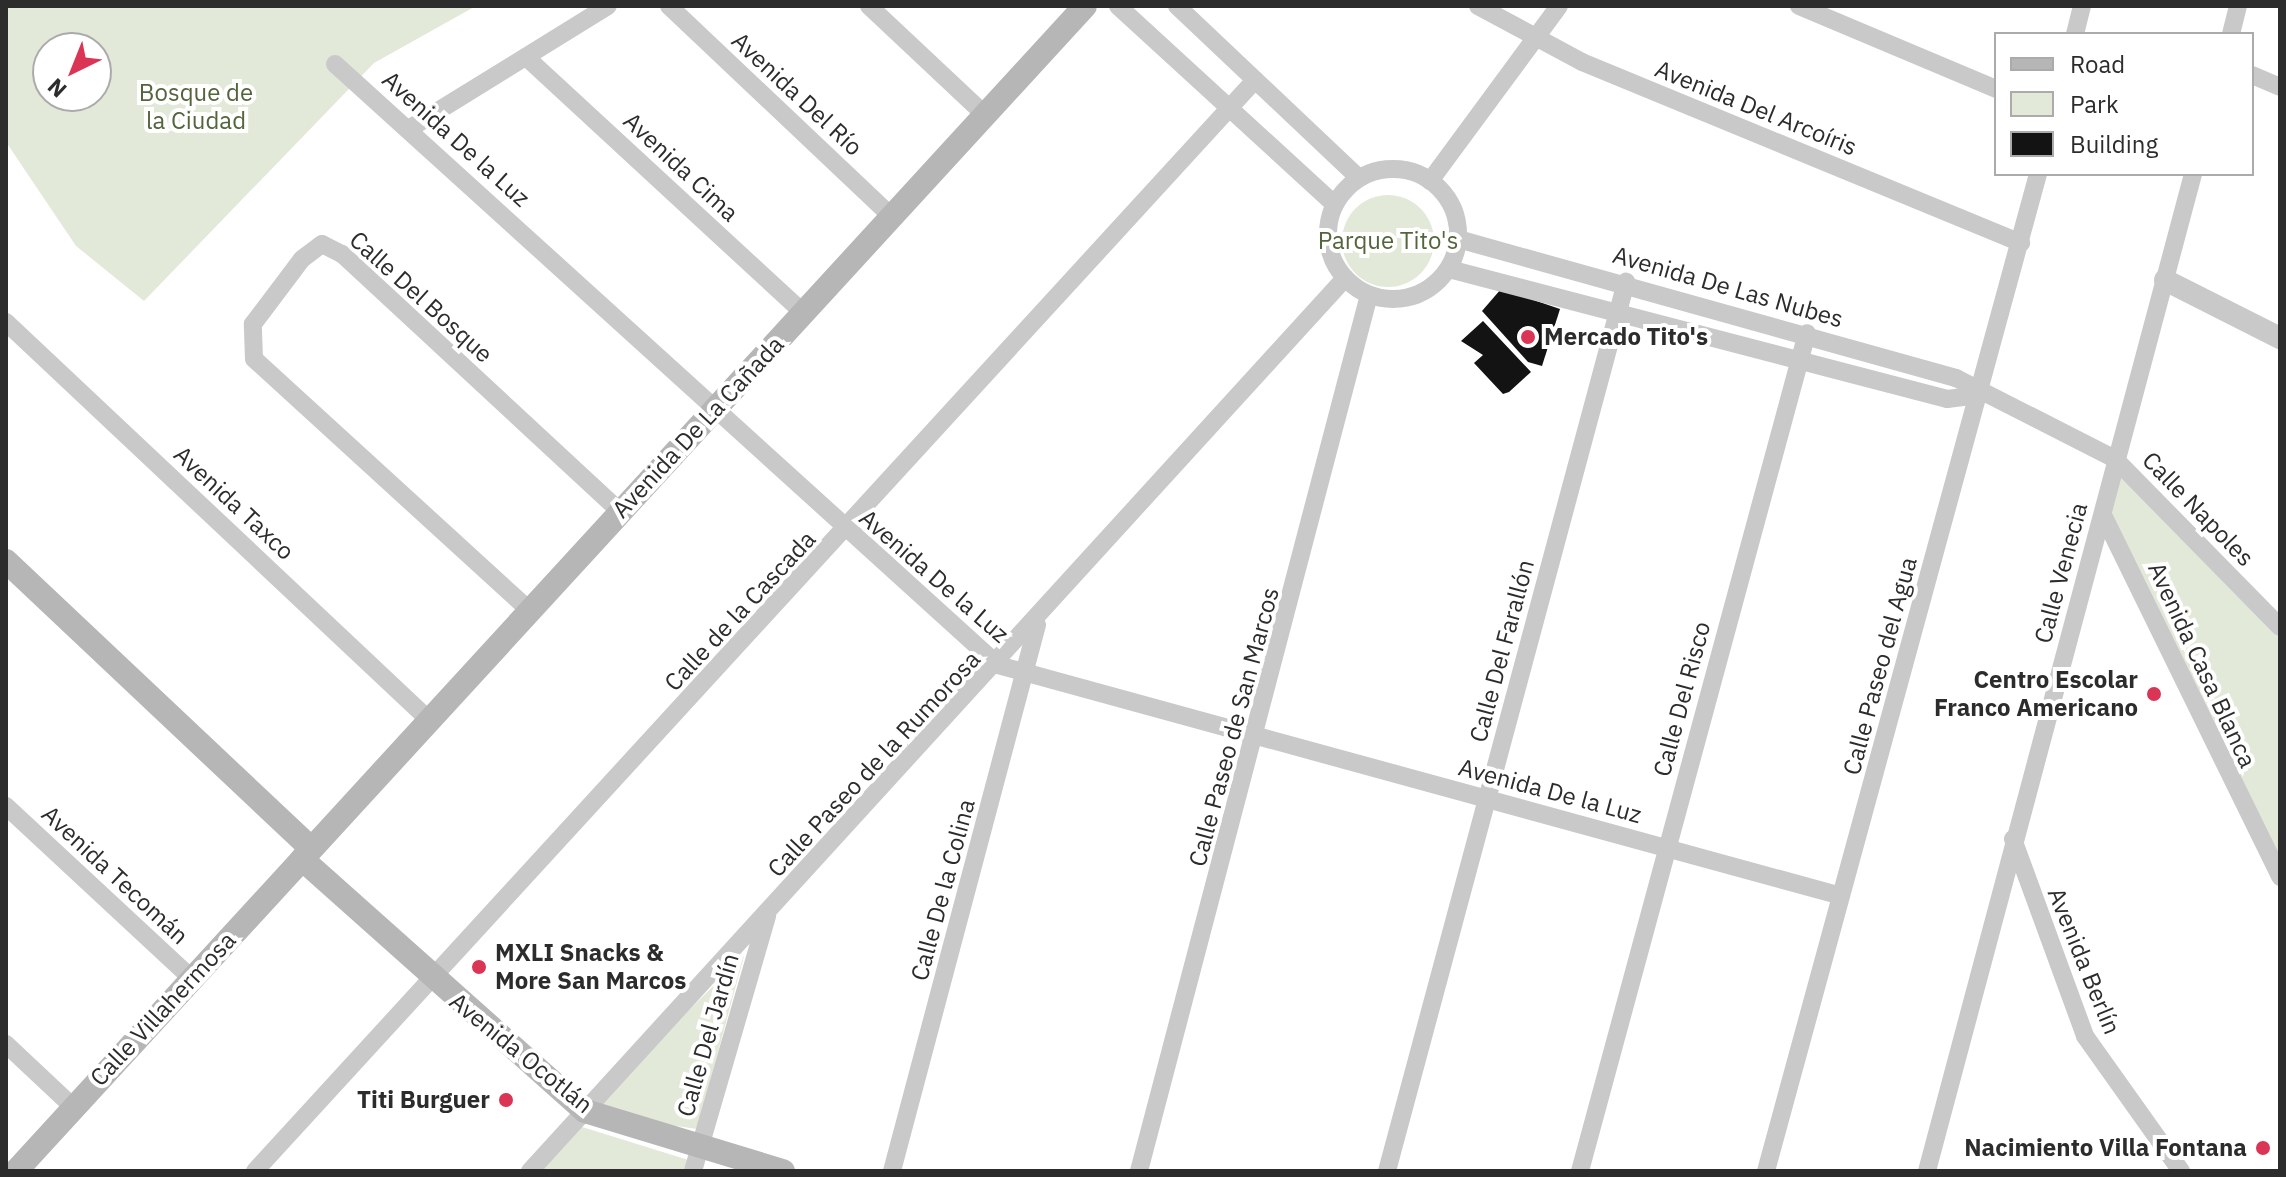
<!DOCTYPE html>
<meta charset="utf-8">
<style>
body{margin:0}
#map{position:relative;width:2286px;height:1177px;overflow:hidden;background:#fff;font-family:"IBM Plex Sans",sans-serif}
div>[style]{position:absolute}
.green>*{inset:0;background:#e3e9d9}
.round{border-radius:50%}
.building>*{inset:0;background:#131313}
.minor>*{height:18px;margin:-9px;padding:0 9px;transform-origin:9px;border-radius:9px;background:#c9c9c9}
.minor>.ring{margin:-9px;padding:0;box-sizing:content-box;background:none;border:18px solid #c9c9c9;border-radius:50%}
.tertiary>*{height:22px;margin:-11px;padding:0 11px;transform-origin:11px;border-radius:11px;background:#c9c9c9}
.secondary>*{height:24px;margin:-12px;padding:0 12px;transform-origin:12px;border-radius:12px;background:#b6b6b6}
.dots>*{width:22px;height:22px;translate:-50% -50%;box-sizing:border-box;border:4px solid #fff;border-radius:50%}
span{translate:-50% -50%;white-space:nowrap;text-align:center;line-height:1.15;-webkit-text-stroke:8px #fff;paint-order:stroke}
.park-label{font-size:24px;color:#54643c}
.street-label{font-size:24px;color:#2c2c2c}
.poi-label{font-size:24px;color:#2c2c2c;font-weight:700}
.left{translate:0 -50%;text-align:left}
.right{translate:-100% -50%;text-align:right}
.frame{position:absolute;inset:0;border:8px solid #2c2c2c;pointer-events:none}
.legend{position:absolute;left:1994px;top:32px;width:260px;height:144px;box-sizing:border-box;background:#fff;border:2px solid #ababab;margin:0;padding:10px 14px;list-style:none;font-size:24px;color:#2c2c2c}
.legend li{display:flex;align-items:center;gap:16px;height:40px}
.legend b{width:40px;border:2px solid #ababab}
.north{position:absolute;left:32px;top:32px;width:80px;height:80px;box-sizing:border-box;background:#fff;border:2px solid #ababab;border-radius:50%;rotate:223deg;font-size:22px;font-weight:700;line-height:32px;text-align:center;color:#2c2c2c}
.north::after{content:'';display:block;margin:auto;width:28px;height:36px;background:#db3555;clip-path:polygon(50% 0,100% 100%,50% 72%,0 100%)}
</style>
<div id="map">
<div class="green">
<i style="clip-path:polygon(evenodd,6px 6px,476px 6px,374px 63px,144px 301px,76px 246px,6px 142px,6px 6px,48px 48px,96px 48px,96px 96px,48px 96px,48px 48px)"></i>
<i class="round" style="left:1342px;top:195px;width:92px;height:92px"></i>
<i style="clip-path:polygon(2118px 453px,2280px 624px,2280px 870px,2104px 503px)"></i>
<i style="clip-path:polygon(744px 956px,697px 1129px,588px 1113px,610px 1087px)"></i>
<i style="clip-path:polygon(579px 1126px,695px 1162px,693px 1171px,536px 1171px)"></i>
</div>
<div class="building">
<i style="clip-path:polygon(1501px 289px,1560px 309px,1542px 366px,1528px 362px,1482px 311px)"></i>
<i style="clip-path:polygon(1483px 321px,1531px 372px,1509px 392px,1503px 394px,1474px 363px,1483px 355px,1461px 341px)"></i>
</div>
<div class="minor">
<i style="left:669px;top:6px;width:306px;rotate:43.4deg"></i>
<i style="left:869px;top:6px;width:158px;rotate:43.2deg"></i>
<i style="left:1118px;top:6px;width:294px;rotate:42.5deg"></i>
<i style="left:1177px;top:6px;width:250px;rotate:43.4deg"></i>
<i style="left:1478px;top:6px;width:118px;rotate:28.3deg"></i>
<i style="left:1582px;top:62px;width:475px;rotate:22.4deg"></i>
<i style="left:1799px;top:6px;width:214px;rotate:22.8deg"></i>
<i style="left:2075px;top:34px;width:29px;rotate:-76deg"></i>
<i style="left:2231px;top:34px;width:29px;rotate:-76deg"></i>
<i style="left:526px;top:57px;width:376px;rotate:42.7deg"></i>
<i style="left:335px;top:64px;width:895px;rotate:42.19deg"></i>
<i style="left:998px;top:665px;width:874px;rotate:15.32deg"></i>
<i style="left:2252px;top:75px;width:30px;rotate:23deg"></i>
<i style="left:412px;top:127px;width:230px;rotate:-31.7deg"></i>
<i class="ring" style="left:1328px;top:169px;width:112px;height:112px"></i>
<i style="left:1430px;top:181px;width:217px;rotate:-53.6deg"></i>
<i style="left:1458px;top:239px;width:517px;rotate:15.6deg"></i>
<i style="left:1956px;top:378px;width:178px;rotate:27deg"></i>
<i style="left:2115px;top:459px;width:235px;rotate:45.5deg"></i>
<i style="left:1449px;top:269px;width:515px;rotate:14.63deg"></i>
<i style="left:1947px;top:399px;width:32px;rotate:-7deg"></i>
<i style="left:6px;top:322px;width:579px;rotate:43.25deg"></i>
<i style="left:2103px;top:515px;width:403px;rotate:63.9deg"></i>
<i style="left:529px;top:610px;width:372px;rotate:-137.6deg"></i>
<i style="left:254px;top:359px;width:35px;rotate:-92deg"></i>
<i style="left:253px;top:324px;width:81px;rotate:-53deg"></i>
<i style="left:302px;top:259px;width:25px;rotate:-37deg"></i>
<i style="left:322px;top:244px;width:22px;rotate:27deg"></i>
<i style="left:342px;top:254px;width:379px;rotate:42.8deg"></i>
<i style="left:6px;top:806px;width:254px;rotate:42.9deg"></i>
<i style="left:2013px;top:839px;width:210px;rotate:69.9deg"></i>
<i style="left:2085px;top:1036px;width:166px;rotate:54.6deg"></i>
<i style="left:6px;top:1044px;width:92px;rotate:43.2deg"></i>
<i style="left:255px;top:1171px;width:1480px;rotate:-47.49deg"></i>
<i style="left:530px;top:1171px;width:1209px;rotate:-47.61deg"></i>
<i style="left:693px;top:1171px;width:266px;rotate:-73.8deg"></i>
<i style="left:892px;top:1171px;width:565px;rotate:-75.13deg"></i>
<i style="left:1139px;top:1171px;width:906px;rotate:-75.29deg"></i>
<i style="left:1387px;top:1171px;width:921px;rotate:-74.95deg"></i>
<i style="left:1580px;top:1171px;width:868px;rotate:-74.84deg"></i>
<i style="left:1766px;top:1171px;width:1033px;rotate:-74.74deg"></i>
<i style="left:1927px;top:1171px;width:1032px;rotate:-75.06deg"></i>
</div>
<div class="tertiary">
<i style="left:2165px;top:280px;width:129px;rotate:26.8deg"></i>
</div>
<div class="secondary">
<i style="left:6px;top:561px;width:419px;rotate:43.3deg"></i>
<i style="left:302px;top:859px;width:379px;rotate:41.7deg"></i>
<i style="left:585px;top:1111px;width:207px;rotate:16.9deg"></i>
<i style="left:16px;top:1171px;width:1581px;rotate:-47.46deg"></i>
</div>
<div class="dots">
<i style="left:1528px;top:337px;background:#db3555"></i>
<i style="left:2154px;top:694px;background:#db3555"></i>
<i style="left:479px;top:967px;background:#db3555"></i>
<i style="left:506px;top:1100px;background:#db3555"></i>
<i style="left:2263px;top:1148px;background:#db3555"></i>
</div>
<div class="park-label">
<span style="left:196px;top:107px">Bosque de<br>la Ciudad</span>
<span style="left:1388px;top:241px">Parque Tito's</span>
</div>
<div class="street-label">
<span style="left:797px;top:94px;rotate:43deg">Avenida Del Río</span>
<span style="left:1756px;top:108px;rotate:22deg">Avenida Del Arcoíris</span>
<span style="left:456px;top:139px;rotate:42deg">Avenida De la Luz</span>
<span style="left:681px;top:167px;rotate:43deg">Avenida Cima</span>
<span style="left:1728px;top:287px;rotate:16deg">Avenida De Las Nubes</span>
<span style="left:421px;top:297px;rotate:42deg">Calle Del Bosque</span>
<span style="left:698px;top:427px;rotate:-47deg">Avenida De La Cañada</span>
<span style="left:234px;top:503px;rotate:43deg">Avenida Taxco</span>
<span style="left:2198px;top:509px;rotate:46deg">Calle Napoles</span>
<span style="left:2061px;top:573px;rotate:-75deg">Calle Venecia</span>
<span style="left:934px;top:576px;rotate:41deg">Avenida De la Luz</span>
<span style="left:740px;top:611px;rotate:-47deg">Calle de la Cascada</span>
<span style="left:1502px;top:651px;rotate:-75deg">Calle Del Farallón</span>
<span style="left:2202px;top:665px;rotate:65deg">Avenida Casa Blanca</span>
<span style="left:1880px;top:666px;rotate:-75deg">Calle Paseo del Agua</span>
<span style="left:1682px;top:699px;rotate:-75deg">Calle Del Risco</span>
<span style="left:1234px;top:727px;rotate:-75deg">Calle Paseo de San Marcos</span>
<span style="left:874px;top:764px;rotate:-47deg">Calle Paseo de la Rumorosa</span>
<span style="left:1550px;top:791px;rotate:15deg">Avenida De la Luz</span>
<span style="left:115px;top:875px;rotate:43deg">Avenida Tecomán</span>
<span style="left:943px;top:890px;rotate:-75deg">Calle De la Colina</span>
<span style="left:2084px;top:961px;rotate:68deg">Avenida Berlín</span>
<span style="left:163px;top:1009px;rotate:-47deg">Calle Villahermosa</span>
<span style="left:708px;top:1035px;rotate:-74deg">Calle Del Jardín</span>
<span style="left:521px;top:1053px;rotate:39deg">Avenida Ocotlán</span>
</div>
<div class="poi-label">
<span class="left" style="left:1544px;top:337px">Mercado Tito's</span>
<span class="right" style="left:2138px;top:694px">Centro Escolar<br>Franco Americano</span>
<span class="left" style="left:495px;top:967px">MXLI Snacks &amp;<br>More San Marcos</span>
<span class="right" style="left:490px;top:1100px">Titi Burguer</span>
<span class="right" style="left:2247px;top:1148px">Nacimiento Villa Fontana</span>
</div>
<div class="frame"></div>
<ul class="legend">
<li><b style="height:10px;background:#b6b6b6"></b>Road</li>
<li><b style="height:22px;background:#e3e9d9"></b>Park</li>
<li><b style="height:22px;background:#131313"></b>Building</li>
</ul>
<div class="north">N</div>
</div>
